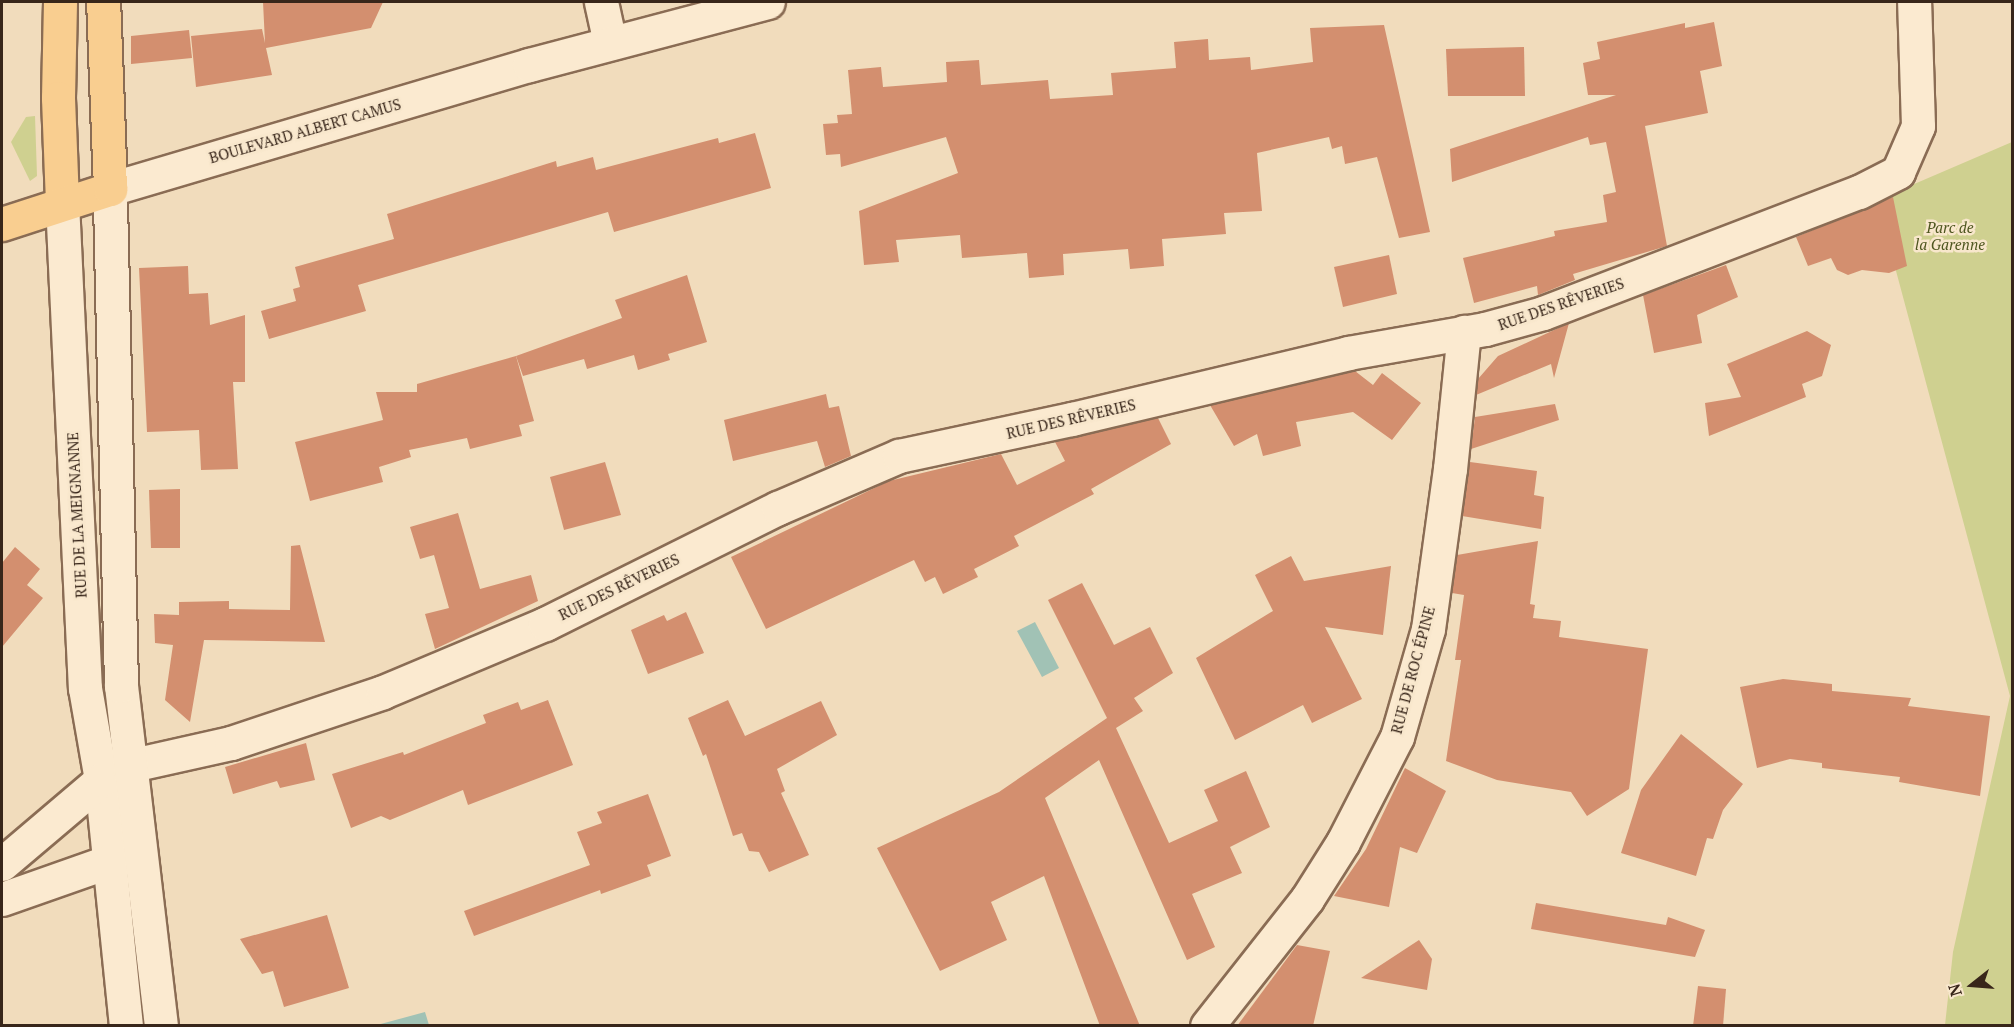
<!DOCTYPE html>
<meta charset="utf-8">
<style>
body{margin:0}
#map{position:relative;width:2014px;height:1027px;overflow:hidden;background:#f1dcbc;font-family:"PT Serif",serif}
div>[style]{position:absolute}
.green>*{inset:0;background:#cfd090}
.water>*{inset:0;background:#a1c2b5}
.building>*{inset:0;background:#d38f6f}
.roads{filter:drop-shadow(2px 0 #8a6c54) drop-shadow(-2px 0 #8a6c54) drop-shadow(0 2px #8a6c54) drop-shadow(0 -2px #8a6c54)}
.minor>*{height:33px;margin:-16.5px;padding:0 16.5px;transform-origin:16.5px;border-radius:16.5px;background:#fbead0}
.major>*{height:33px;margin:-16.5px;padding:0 16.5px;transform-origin:16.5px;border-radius:16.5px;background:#f9ce90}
span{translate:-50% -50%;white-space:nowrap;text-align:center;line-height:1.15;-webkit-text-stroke:5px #f8e7cc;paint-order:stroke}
.street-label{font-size:15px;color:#38261a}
.park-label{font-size:15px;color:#4e561f;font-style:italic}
.frame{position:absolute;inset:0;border:3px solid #38261a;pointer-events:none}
.north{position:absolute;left:1942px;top:955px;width:60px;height:60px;-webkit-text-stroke:4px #f8e7cc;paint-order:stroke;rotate:253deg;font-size:16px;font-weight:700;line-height:24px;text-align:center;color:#38261a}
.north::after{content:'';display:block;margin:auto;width:21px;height:27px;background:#38261a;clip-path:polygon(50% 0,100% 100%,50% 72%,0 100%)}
</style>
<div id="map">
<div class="green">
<i style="clip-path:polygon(35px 116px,37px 176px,30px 181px,11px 142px,26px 117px)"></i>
<i style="clip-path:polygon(2012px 142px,2012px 1025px,1945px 1025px,1953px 952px,2010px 696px,1877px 200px)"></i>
</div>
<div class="water">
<i style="clip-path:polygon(1035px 622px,1059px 668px,1042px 677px,1017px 631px)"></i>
<i style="clip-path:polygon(425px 1012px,429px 1025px,377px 1025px)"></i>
</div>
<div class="building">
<i style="clip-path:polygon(263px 2px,383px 2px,371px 28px,266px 48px,272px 75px,196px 87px,191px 36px,262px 29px,265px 43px)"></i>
<i style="clip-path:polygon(1714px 22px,1722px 66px,1700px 71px,1708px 113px,1645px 126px,1667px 246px,1573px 274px,1575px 280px,1538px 295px,1537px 286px,1474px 303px,1463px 258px,1555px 236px,1554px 231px,1607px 222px,1603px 195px,1616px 192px,1606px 142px,1590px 145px,1588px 137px,1452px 182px,1450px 149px,1616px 95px,1588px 95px,1583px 63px,1600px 59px,1597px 42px,1685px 23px,1685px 28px)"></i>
<i style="clip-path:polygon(1384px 25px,1430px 232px,1399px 238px,1377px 157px,1345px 164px,1342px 146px,1332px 149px,1329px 137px,1257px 153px,1262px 211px,1224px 213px,1226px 234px,1162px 239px,1164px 266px,1130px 269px,1128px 249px,1063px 254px,1064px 275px,1029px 278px,1027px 253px,962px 258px,960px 235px,896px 240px,899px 262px,864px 265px,859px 211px,958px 173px,946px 137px,841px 167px,840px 154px,826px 155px,823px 124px,838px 123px,837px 115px,852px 114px,848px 70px,881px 67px,883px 87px,947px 82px,946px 62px,979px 60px,981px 85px,1048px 80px,1050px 99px,1113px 95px,1111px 73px,1176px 68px,1174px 42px,1208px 39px,1209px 60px,1250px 57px,1251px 70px,1313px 62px,1310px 28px)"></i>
<i style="clip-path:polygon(189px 30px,192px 58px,131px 64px,131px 36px)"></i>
<i style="clip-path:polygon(1524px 47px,1525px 96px,1448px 96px,1446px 49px)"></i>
<i style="clip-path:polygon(755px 133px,771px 188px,614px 232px,608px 212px,358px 285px,366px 311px,269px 339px,261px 311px,296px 301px,293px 289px,300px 287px,295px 267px,394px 239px,387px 214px,556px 161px,557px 167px,593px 157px,596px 170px,718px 138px,719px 143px)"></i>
<i style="clip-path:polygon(1893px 197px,1907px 266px,1889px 273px,1862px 270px,1848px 275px,1837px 270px,1831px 258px,1808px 266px,1796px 237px)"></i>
<i style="clip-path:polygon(1389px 255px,1397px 294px,1343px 307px,1334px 267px)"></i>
<i style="clip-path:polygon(1726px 265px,1738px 297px,1697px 315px,1702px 343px,1654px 353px,1643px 295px)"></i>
<i style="clip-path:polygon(188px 266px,189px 294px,208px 293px,210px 325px,245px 315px,245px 382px,233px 382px,238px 469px,201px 470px,199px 430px,147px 432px,139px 268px)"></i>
<i style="clip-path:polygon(687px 275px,707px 342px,668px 354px,670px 360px,638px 370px,634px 355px,587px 369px,584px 359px,523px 376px,516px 356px,622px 318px,615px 300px)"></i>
<i style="clip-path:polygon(1569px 323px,1554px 378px,1551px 364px,1476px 395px,1478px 379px,1498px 356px)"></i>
<i style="clip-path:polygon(1807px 331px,1831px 345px,1822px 376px,1802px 384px,1806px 397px,1709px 436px,1705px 403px,1741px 397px,1727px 364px)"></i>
<i style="clip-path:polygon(516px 356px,534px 421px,519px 425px,522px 436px,470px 449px,467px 438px,409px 450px,411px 457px,379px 467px,383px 482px,310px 501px,295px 442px,383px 420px,376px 392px,417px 392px,417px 384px)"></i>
<i style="clip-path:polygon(1355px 371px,1373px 385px,1382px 373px,1421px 403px,1392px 440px,1353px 412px,1296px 422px,1301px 446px,1263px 456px,1257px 434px,1234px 446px,1210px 405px)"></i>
<i style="clip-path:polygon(826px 394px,829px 408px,839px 406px,851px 456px,825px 467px,817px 441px,733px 461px,724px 420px)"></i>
<i style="clip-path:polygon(1555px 404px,1559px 420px,1471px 449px,1475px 417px)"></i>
<i style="clip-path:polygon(1158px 418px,1171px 444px,1091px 489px,1094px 494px,1014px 536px,1019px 546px,974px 569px,978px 577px,943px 594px,935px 577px,925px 582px,914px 560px,766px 629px,731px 557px,889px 481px,1001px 454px,1017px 485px,1065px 461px,1055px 442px)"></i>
<i style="clip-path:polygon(605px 462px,621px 515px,564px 530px,550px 477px)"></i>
<i style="clip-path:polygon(1470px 462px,1537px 471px,1534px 495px,1544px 497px,1541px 529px,1462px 516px)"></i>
<i style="clip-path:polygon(180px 489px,180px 548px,151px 548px,149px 490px)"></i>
<i style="clip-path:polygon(458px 513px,480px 589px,531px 575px,538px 601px,435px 649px,425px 614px,449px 608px,434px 555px,420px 559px,410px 527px)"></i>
<i style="clip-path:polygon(1538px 541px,1530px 604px,1535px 605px,1533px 618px,1561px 621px,1559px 637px,1648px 649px,1629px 789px,1587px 816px,1571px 792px,1497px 780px,1446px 761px,1461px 660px,1455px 660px,1464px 595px,1452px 593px,1457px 555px)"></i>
<i style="clip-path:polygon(300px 545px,325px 642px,204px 640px,190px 722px,165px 700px,173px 645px,155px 643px,154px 614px,179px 615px,179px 602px,229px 601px,229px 609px,290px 610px,291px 546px)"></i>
<i style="clip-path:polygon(15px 547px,40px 569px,27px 585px,43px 598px,2px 647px,2px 563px)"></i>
<i style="clip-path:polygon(1291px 556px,1304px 581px,1391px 566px,1383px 635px,1325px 627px,1362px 699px,1312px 723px,1303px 705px,1235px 740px,1196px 658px,1273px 611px,1255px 575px)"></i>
<i style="clip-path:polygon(1082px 583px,1114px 645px,1150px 627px,1173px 673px,1134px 698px,1143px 711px,1116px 728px,1169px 843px,1218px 821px,1204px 790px,1246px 771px,1270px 827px,1230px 847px,1242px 873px,1192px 894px,1215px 947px,1187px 960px,1099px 760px,1045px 798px,1140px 1026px,1100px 1026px,1044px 876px,991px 902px,1007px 940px,940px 971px,877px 848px,999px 792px,1107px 718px,1048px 600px)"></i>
<i style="clip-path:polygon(686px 612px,704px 653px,648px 674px,631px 630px,664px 615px,667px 621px)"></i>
<i style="clip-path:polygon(1783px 679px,1832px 684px,1832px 691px,1911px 698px,1908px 706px,1990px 716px,1980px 796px,1899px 782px,1900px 777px,1822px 768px,1822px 763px,1790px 759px,1757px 768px,1740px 687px)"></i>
<i style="clip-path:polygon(548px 700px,573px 765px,468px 805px,463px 790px,390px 820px,381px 816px,351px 828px,332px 774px,403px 752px,404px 755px,486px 723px,483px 715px,518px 702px,521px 710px)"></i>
<i style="clip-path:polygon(728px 700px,745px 736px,821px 701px,837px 735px,777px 769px,785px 791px,781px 793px,809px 855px,769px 872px,759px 852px,749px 851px,742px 833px,733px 836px,706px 754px,703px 756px,688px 718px)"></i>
<i style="clip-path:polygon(1681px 734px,1743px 784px,1723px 810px,1713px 839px,1707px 838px,1696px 876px,1621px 853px,1641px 790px)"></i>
<i style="clip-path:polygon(306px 743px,315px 780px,280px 788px,277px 781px,233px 794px,225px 767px)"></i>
<i style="clip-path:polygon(1405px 768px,1446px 791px,1417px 853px,1400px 847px,1389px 907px,1334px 896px,1366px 849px)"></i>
<i style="clip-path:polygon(648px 794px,671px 856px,647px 865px,651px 876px,601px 894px,600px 890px,474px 936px,464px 911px,590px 865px,577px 832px,602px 823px,597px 812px)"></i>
<i style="clip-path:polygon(1536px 903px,1666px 925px,1668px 917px,1705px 930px,1695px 957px,1531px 929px)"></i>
<i style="clip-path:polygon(327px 915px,349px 988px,284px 1007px,273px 971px,262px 974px,240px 939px)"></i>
<i style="clip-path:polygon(1419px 940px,1432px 959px,1427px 990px,1361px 978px)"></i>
<i style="clip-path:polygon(1297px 945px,1330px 951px,1313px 1026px,1237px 1026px)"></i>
<i style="clip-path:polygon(1698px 986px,1726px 989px,1723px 1026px,1693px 1026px)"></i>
</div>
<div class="roads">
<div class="minor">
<i style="left:601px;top:2px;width:42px;rotate:77.6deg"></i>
<i style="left:62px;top:202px;width:487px;rotate:87.3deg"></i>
<i style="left:85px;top:688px;width:93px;rotate:80.1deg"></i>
<i style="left:101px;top:780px;width:247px;rotate:84.2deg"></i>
<i style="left:2px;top:864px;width:130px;rotate:-40.3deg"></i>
<i style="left:101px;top:780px;width:30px;rotate:-27deg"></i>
<i style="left:128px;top:766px;width:106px;rotate:-12.6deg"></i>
<i style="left:231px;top:743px;width:160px;rotate:-18.5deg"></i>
<i style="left:383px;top:692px;width:176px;rotate:-22.8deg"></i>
<i style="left:545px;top:624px;width:260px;rotate:-26.5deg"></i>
<i style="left:778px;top:508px;width:132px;rotate:-23.3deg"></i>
<i style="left:899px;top:456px;width:177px;rotate:-12.1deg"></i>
<i style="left:1072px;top:419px;width:284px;rotate:-13.4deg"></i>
<i style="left:1348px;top:353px;width:139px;rotate:-9.9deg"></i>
<i style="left:1485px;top:329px;width:60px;rotate:-15.4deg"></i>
<i style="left:1543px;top:313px;width:338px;rotate:-21deg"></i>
<i style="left:1859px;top:192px;width:44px;rotate:-27.1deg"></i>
<i style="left:1898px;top:172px;width:50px;rotate:-66.5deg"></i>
<i style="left:1918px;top:126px;width:124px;rotate:-91.8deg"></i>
<i style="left:2px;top:899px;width:133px;rotate:-19.4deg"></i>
<i style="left:161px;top:1026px;width:342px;rotate:-96.7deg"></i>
<i style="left:121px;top:686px;width:497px;rotate:-91.3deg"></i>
<i style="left:110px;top:189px;width:437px;rotate:-16.5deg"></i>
<i style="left:529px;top:65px;width:247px;rotate:-14.8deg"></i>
<i style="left:1207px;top:1026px;width:162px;rotate:-51.8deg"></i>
<i style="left:1307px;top:899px;width:67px;rotate:-57.7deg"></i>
<i style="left:1343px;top:842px;width:118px;rotate:-62.8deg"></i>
<i style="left:1397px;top:737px;width:112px;rotate:-74deg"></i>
<i style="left:1428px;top:629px;width:162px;rotate:-82.2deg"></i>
<i style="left:1450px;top:469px;width:138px;rotate:-84.2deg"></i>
</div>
<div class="major">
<i style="left:60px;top:2px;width:96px;rotate:91.2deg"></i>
<i style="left:58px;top:98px;width:104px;rotate:87.8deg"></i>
<i style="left:2px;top:224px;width:114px;rotate:-18deg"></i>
<i style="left:110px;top:189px;width:187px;rotate:-92.1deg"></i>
</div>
</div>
<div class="street-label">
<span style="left:305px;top:131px;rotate:-16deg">BOULEVARD ALBERT CAMUS</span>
<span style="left:1561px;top:304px;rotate:-19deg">RUE DES RÊVERIES</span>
<span style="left:1071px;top:419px;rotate:-13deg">RUE DES RÊVERIES</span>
<span style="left:77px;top:515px;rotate:-93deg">RUE DE LA MEIGNANNE</span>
<span style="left:619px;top:587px;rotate:-26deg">RUE DES RÊVERIES</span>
<span style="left:1413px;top:670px;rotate:-75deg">RUE DE ROC ÉPINE</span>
</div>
<div class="park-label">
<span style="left:1950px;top:236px">Parc de<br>la Garenne</span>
</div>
<div class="frame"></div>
<div class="north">N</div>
</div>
